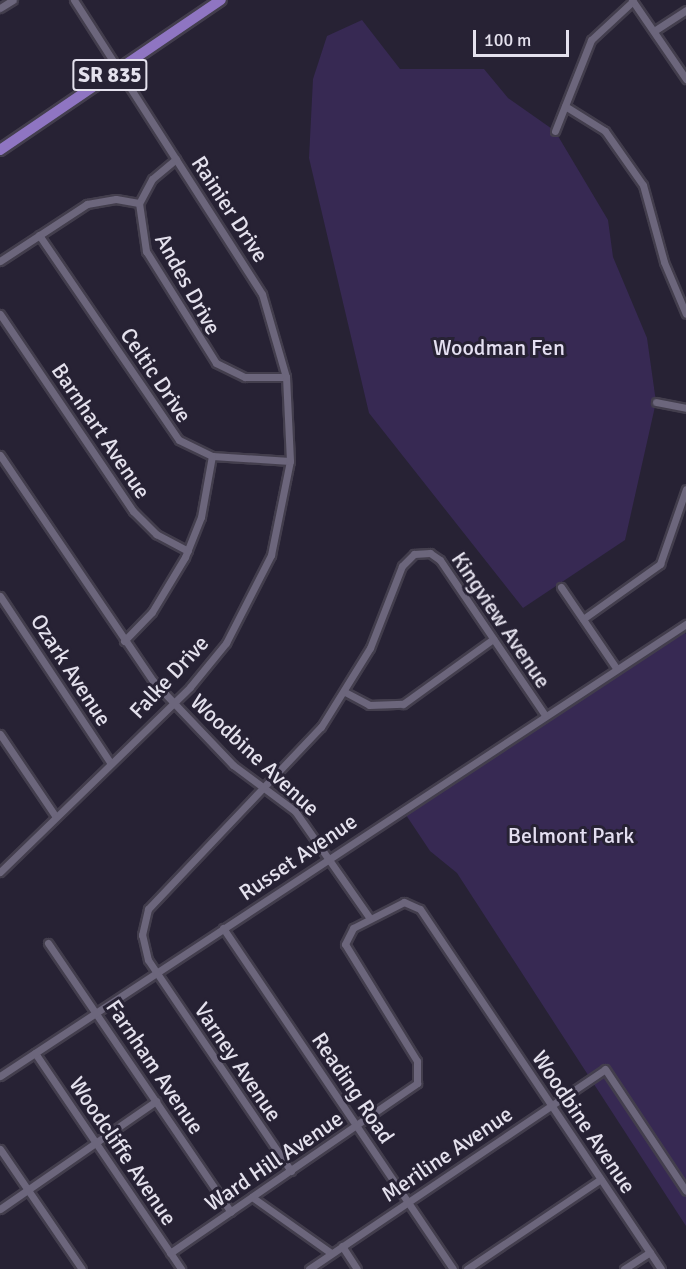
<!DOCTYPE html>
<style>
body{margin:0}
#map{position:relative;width:686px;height:1269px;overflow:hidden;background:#272234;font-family:Signika,sans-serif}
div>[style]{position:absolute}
.green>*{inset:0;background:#372953}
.roads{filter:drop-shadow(2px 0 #433e4d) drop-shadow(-2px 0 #433e4d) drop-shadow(0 2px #433e4d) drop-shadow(0 -2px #433e4d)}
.minor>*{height:7px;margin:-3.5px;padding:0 3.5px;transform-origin:3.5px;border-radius:3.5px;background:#6c667c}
.primary>*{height:10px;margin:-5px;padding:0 5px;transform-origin:5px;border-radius:5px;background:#8f75c2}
span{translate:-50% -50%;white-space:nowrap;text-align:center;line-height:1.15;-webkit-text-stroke:6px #272234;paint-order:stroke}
.shield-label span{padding:2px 4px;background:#272234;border:2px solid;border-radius:4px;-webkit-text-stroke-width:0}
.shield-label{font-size:21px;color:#e4e1ed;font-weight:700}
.street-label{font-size:22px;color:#e4e1ed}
.park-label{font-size:22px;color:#e4dff1}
.scale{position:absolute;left:473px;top:30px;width:96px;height:27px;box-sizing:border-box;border:3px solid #e4e1ed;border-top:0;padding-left:8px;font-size:18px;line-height:21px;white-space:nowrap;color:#e4e1ed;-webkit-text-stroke:4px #272234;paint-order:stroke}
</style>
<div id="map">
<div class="green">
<i style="clip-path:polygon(362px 20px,400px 69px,484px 69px,508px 98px,555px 131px,608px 220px,613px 257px,647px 338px,656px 402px,625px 540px,523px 608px,369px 413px,309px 158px,313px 79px,327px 36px)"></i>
<i style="clip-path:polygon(681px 627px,686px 634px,686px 1226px,457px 873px,430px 851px,402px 809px)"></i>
</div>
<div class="roads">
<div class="minor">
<i style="left:632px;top:0;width:96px;rotate:55.6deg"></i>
<i style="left:0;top:8px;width:15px;rotate:-32deg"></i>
<i style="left:654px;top:31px;width:38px;rotate:-33deg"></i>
<i style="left:565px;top:106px;width:47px;rotate:32deg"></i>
<i style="left:605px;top:131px;width:66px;rotate:54.9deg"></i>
<i style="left:643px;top:185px;width:80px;rotate:74.7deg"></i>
<i style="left:664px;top:262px;width:56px;rotate:67.1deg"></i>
<i style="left:555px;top:131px;width:98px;rotate:-68.4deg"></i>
<i style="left:591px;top:40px;width:57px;rotate:-42.9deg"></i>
<i style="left:176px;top:159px;width:31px;rotate:140deg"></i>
<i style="left:152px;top:179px;width:27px;rotate:118deg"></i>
<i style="left:139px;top:203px;width:49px;rotate:81.7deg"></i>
<i style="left:146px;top:251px;width:132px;rotate:58deg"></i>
<i style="left:216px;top:363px;width:32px;rotate:26deg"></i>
<i style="left:245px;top:377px;width:41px"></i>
<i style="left:39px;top:235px;width:248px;rotate:55.7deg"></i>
<i style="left:179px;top:440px;width:37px;rotate:26deg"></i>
<i style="left:212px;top:456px;width:78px;rotate:3.7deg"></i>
<i style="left:0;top:261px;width:104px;rotate:-33.2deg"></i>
<i style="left:87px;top:204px;width:29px;rotate:-10deg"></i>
<i style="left:116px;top:199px;width:23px;rotate:10deg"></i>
<i style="left:0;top:314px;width:238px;rotate:56deg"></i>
<i style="left:133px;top:511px;width:33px;rotate:45deg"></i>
<i style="left:156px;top:534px;width:36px;rotate:28deg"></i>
<i style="left:656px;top:402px;width:31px;rotate:11deg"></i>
<i style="left:0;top:455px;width:273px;rotate:55.9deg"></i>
<i style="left:153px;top:681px;width:116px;rotate:46.4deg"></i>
<i style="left:233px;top:765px;width:77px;rotate:36.6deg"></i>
<i style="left:295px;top:811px;width:129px;rotate:55.1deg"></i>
<i style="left:561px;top:587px;width:98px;rotate:55.8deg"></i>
<i style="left:0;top:596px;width:201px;rotate:56.5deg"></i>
<i style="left:583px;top:619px;width:95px;rotate:-35.5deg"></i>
<i style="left:660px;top:564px;width:79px;rotate:-70.9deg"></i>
<i style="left:124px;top:641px;width:40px;rotate:-46deg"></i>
<i style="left:152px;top:612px;width:64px;rotate:-59deg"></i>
<i style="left:185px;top:557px;width:43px;rotate:-68.2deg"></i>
<i style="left:201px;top:517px;width:62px;rotate:-79.8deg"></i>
<i style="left:345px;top:692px;width:27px;rotate:28deg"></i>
<i style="left:369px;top:705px;width:34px;rotate:-2deg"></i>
<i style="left:403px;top:704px;width:111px;rotate:-35.8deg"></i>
<i style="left:0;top:734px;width:100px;rotate:56deg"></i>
<i style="left:0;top:872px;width:265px;rotate:-44.2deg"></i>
<i style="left:190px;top:687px;width:57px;rotate:-50.7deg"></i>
<i style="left:226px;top:643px;width:99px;rotate:-62.9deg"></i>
<i style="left:271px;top:555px;width:96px;rotate:-78.6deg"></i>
<i style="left:290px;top:461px;width:84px;rotate:-92.7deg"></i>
<i style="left:286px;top:377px;width:86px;rotate:-106.1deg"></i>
<i style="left:262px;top:294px;width:349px;rotate:-122.6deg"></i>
<i style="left:223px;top:928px;width:411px;rotate:56deg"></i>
<i style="left:48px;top:943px;width:325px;rotate:55.8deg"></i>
<i style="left:35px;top:1053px;width:261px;rotate:55.9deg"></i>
<i style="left:0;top:1076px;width:822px;rotate:-33.38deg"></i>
<i style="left:0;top:1149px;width:145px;rotate:55.7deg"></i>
<i style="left:291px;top:1171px;width:255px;rotate:-124.1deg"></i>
<i style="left:148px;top:960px;width:26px;rotate:-103deg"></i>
<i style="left:142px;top:935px;width:27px;rotate:-77deg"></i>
<i style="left:148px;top:909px;width:251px;rotate:-46.5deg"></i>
<i style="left:321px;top:727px;width:93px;rotate:-58.2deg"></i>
<i style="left:370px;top:648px;width:88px;rotate:-68.7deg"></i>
<i style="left:402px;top:566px;width:17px;rotate:-45deg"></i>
<i style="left:414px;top:554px;width:16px;rotate:-4deg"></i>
<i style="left:430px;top:553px;width:12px;rotate:35deg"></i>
<i style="left:440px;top:560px;width:187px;rotate:55.9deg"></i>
<i style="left:252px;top:1197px;width:97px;rotate:35.3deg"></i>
<i style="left:0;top:1209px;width:190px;rotate:-34.7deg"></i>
<i style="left:342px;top:1246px;width:27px;rotate:57deg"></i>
<i style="left:170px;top:1253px;width:300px;rotate:-34.5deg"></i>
<i style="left:417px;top:1083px;width:22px;rotate:-90deg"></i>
<i style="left:417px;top:1061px;width:137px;rotate:-121.6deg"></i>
<i style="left:345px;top:944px;width:18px;rotate:-63deg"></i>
<i style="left:353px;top:928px;width:57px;rotate:-27deg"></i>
<i style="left:404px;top:902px;width:17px;rotate:24deg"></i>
<i style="left:420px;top:909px;width:433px;rotate:56.2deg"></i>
<i style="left:309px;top:1269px;width:357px;rotate:-34deg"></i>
<i style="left:605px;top:1069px;width:146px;rotate:56.4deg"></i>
<i style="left:467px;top:1269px;width:161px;rotate:-33.9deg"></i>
<i style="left:624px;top:1269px;width:31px;rotate:-33deg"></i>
</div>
<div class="primary">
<i style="left:0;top:150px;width:267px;rotate:-34.2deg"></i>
</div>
</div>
<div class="shield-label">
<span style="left:110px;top:75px">SR 835</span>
</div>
<div class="street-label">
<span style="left:230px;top:209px;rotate:57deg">Rainier Drive</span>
<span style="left:188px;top:284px;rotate:61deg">Andes Drive</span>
<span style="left:156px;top:375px;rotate:56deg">Celtic Drive</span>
<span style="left:101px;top:431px;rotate:56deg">Barnhart Avenue</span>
<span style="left:501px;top:620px;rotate:56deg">Kingview Avenue</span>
<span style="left:71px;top:670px;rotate:57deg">Ozark Avenue</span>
<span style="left:169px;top:677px;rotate:-47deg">Falke Drive</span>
<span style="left:255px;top:755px;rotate:43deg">Woodbine Avenue</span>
<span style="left:298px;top:857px;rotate:-34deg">Russet Avenue</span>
<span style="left:238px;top:1062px;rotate:56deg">Varney Avenue</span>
<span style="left:155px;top:1067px;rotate:56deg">Farnham Avenue</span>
<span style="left:353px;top:1088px;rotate:56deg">Reading Road</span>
<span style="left:584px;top:1122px;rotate:56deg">Woodbine Avenue</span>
<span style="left:123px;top:1151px;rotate:56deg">Woodcliffe Avenue</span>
<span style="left:447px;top:1154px;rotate:-34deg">Meriline Avenue</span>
<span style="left:274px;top:1161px;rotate:-34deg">Ward Hill Avenue</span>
</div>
<div class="park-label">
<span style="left:499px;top:348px">Woodman Fen</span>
<span style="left:571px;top:836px">Belmont Park</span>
</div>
<div class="scale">100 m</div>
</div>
